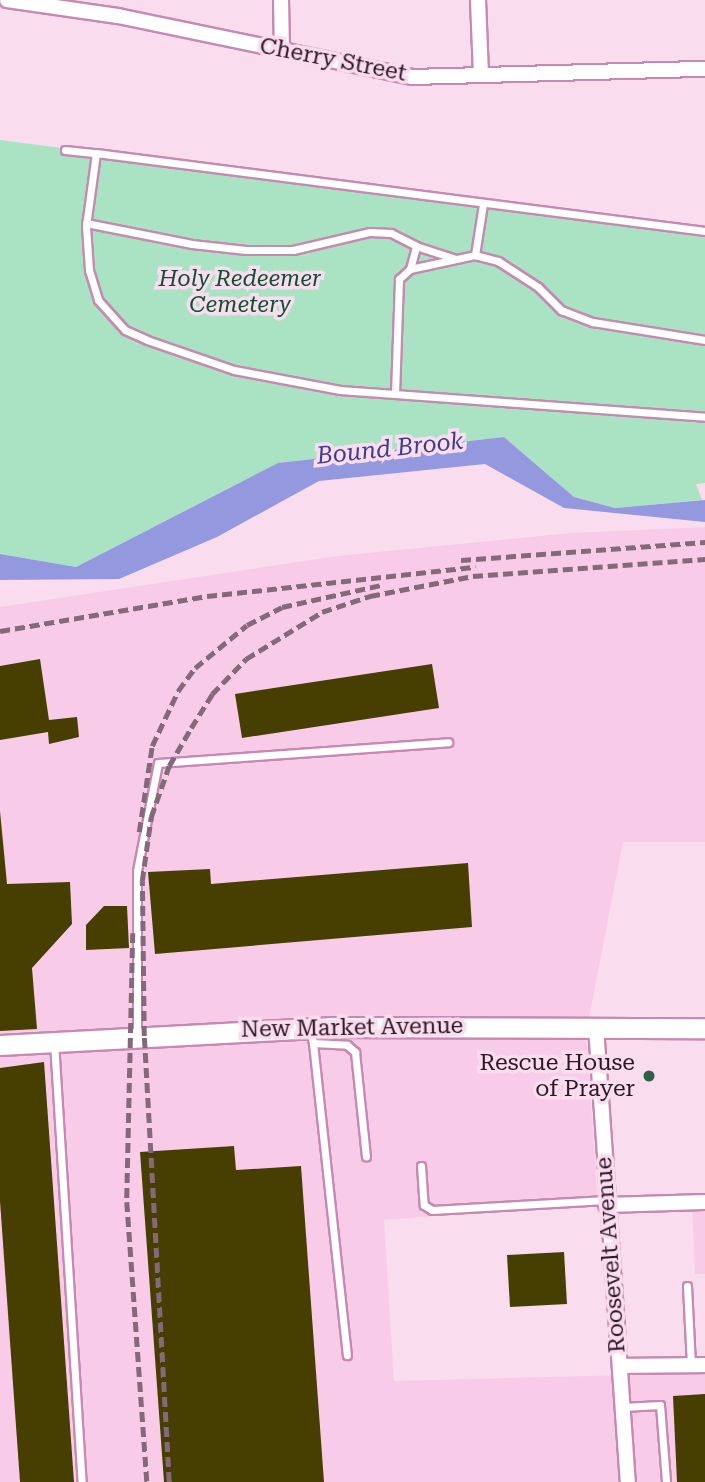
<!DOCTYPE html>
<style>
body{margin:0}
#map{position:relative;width:705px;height:1482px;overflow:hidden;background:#f9ddee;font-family:"Roboto Serif",serif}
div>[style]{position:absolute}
.built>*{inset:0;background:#f8cce8}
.green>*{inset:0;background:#a9e3c3}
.water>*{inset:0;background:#9499df}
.building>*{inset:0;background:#473e01}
.roads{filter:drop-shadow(2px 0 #c789b2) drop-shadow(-2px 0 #c789b2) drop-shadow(0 2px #c789b2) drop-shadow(0 -2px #c789b2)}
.service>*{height:7px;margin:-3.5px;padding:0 3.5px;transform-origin:3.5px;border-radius:3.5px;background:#fff}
.minor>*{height:14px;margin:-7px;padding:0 7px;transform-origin:7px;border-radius:7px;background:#fff}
.secondary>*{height:19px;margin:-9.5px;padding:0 9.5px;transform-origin:9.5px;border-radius:9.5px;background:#fff}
.rail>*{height:4.5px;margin-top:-2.25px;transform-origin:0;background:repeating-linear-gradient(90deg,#83697a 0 10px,transparent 0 15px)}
.dots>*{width:19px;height:19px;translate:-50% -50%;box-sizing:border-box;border:4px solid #f9ddee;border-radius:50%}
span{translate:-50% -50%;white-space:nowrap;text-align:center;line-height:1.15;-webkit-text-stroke:7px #f9ddee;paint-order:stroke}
.street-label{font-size:23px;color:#2e1627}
.park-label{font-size:23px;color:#0f4f34;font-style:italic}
.poi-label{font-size:23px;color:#2e1627}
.right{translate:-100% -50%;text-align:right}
.water-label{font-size:24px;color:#3f3c8e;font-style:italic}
</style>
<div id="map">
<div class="built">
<i style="clip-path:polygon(705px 527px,705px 842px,623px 842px,586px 1034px,598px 1203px,384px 1220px,394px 1381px,705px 1373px,705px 1482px,0 1482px,0 607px,337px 556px,571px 533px)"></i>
<i style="clip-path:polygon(705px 1201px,705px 1274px,695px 1274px,692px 1202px)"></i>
</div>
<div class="green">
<i style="clip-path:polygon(0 140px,655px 226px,705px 227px,705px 483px,696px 484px,702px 500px,615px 508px,574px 497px,504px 437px,278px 463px,76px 567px,0 554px)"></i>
</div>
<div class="water">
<i style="clip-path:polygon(504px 437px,574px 497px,615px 508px,705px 500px,705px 522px,564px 508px,485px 464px,319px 481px,217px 537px,119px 579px,0 580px,0 554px,76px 567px,278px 463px)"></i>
</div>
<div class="building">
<i style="clip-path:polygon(40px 659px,49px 720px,77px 717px,79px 737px,49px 744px,48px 732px,0 740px,0 666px)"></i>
<i style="clip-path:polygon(432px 664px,439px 708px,242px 738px,235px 694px)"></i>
<i style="clip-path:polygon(0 811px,7px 884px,70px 882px,72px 924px,32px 968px,37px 1029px,0 1031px)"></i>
<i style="clip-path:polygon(468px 863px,472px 927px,155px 954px,148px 872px,210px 869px,211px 884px)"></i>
<i style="clip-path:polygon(104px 906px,127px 906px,129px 948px,86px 950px,86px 925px)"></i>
<i style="clip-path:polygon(44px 1062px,74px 1482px,20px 1482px,0 1201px,0 1068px)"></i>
<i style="clip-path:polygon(234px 1146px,236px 1170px,301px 1166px,324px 1482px,164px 1482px,140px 1152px)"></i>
<i style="clip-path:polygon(564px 1252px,567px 1304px,510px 1307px,507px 1255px)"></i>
<i style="clip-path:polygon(705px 1394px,705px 1482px,677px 1482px,673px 1396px)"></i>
</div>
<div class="roads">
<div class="service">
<i style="left:65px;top:150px;width:31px;rotate:6deg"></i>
<i style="left:96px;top:153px;width:74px;rotate:97.8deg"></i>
<i style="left:86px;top:226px;width:44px;rotate:86.1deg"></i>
<i style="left:89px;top:270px;width:31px;rotate:73deg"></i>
<i style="left:98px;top:300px;width:40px;rotate:48deg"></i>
<i style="left:125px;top:330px;width:24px;rotate:24deg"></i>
<i style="left:147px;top:340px;width:92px;rotate:19deg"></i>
<i style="left:234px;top:370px;width:108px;rotate:10.7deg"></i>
<i style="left:340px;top:390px;width:366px;rotate:4.2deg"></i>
<i style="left:96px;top:153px;width:614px;rotate:7.3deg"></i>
<i style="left:483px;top:204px;width:52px;rotate:98.9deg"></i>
<i style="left:475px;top:255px;width:24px;rotate:15deg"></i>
<i style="left:498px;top:261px;width:48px;rotate:33deg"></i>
<i style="left:538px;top:287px;width:33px;rotate:45deg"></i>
<i style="left:561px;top:310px;width:34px;rotate:21deg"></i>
<i style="left:593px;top:322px;width:113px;rotate:9.1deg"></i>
<i style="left:86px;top:223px;width:108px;rotate:11.2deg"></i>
<i style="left:192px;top:244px;width:54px;rotate:6.3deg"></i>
<i style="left:246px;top:250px;width:47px"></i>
<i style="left:293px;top:250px;width:79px;rotate:-13.2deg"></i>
<i style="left:370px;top:232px;width:21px;rotate:3deg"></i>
<i style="left:391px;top:233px;width:28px;rotate:27deg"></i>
<i style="left:410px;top:269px;width:24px;rotate:-75deg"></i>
<i style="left:416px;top:246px;width:42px;rotate:18deg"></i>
<i style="left:395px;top:394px;width:115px;rotate:-88deg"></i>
<i style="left:399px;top:279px;width:15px;rotate:-42deg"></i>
<i style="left:410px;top:269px;width:66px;rotate:-12.2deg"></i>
<i style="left:137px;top:1035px;width:164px;rotate:-90deg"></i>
<i style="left:137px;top:871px;width:110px;rotate:-79deg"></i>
<i style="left:158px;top:763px;width:291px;rotate:-4.1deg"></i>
<i style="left:312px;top:1039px;width:4px;rotate:76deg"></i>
<i style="left:313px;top:1043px;width:34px;rotate:3deg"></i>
<i style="left:347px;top:1045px;width:11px;rotate:41deg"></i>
<i style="left:355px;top:1052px;width:105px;rotate:84deg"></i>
<i style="left:54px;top:1042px;width:441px;rotate:86.4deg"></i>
<i style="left:313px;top:1043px;width:314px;rotate:83.8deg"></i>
<i style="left:421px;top:1166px;width:39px;rotate:86deg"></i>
<i style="left:424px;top:1205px;width:9px;rotate:32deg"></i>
<i style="left:432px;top:1210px;width:174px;rotate:-3.3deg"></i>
<i style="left:687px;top:1286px;width:79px;rotate:87.1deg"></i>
<i style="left:623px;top:1407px;width:37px;rotate:-3deg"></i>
<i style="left:660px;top:1405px;width:77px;rotate:85.5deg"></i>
</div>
<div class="minor">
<i style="left:7px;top:0;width:112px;rotate:8.2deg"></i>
<i style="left:118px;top:16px;width:300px;rotate:11.7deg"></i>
<i style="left:412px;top:77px;width:293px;rotate:-1.6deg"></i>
<i style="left:281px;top:0;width:51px;rotate:88.9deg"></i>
<i style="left:478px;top:0;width:74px;rotate:87.7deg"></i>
<i style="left:596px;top:1027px;width:456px;rotate:86deg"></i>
<i style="left:606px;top:1205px;width:99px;rotate:-1.7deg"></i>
<i style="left:620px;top:1366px;width:85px;rotate:-0.7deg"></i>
</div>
<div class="secondary">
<i style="left:0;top:1045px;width:330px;rotate:-3.1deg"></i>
<i style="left:330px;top:1027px;width:375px;rotate:0.2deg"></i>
</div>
</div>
<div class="rail">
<i style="left:461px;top:560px;width:245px;rotate:-4.2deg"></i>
<i style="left:0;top:631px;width:210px;rotate:-9.6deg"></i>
<i style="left:207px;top:596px;width:270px;rotate:-6.2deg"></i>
<i style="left:139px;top:832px;width:87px;rotate:-81.4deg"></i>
<i style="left:152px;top:746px;width:61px;rotate:-64.7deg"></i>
<i style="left:178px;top:691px;width:29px;rotate:-54deg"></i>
<i style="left:195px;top:668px;width:67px;rotate:-39.6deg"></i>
<i style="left:247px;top:625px;width:39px;rotate:-27deg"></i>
<i style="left:282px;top:607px;width:101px;rotate:-12.5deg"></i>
<i style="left:133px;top:933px;width:269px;rotate:91.3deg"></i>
<i style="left:127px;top:1202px;width:281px;rotate:85.9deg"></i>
<i style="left:169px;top:1482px;width:447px;rotate:-93.2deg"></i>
<i style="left:144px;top:1036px;width:155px;rotate:-90.7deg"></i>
<i style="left:142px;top:881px;width:65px;rotate:-82deg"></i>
<i style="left:151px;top:817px;width:54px;rotate:-70.6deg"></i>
<i style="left:169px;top:766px;width:44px;rotate:-59.9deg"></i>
<i style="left:191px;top:728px;width:40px;rotate:-58deg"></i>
<i style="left:212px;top:694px;width:49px;rotate:-45.8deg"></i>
<i style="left:246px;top:659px;width:89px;rotate:-31.7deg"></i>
<i style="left:322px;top:612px;width:51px;rotate:-18.4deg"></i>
<i style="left:370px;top:596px;width:105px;rotate:-11deg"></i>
<i style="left:473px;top:576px;width:233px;rotate:-4.2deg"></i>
</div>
<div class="dots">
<i style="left:649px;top:1076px;background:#2d6248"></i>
</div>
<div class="street-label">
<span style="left:333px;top:60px;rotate:11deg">Cherry Street</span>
<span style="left:352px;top:1028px;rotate:-1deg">New Market Avenue</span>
<span style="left:611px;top:1255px;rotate:-94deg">Roosevelt Avenue</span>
</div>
<div class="park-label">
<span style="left:240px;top:292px">Holy Redeemer<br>Cemetery</span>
</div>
<div class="poi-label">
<span class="right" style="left:635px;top:1076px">Rescue House<br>of Prayer</span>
</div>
<div class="water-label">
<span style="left:390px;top:449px;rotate:-6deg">Bound Brook</span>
</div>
</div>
